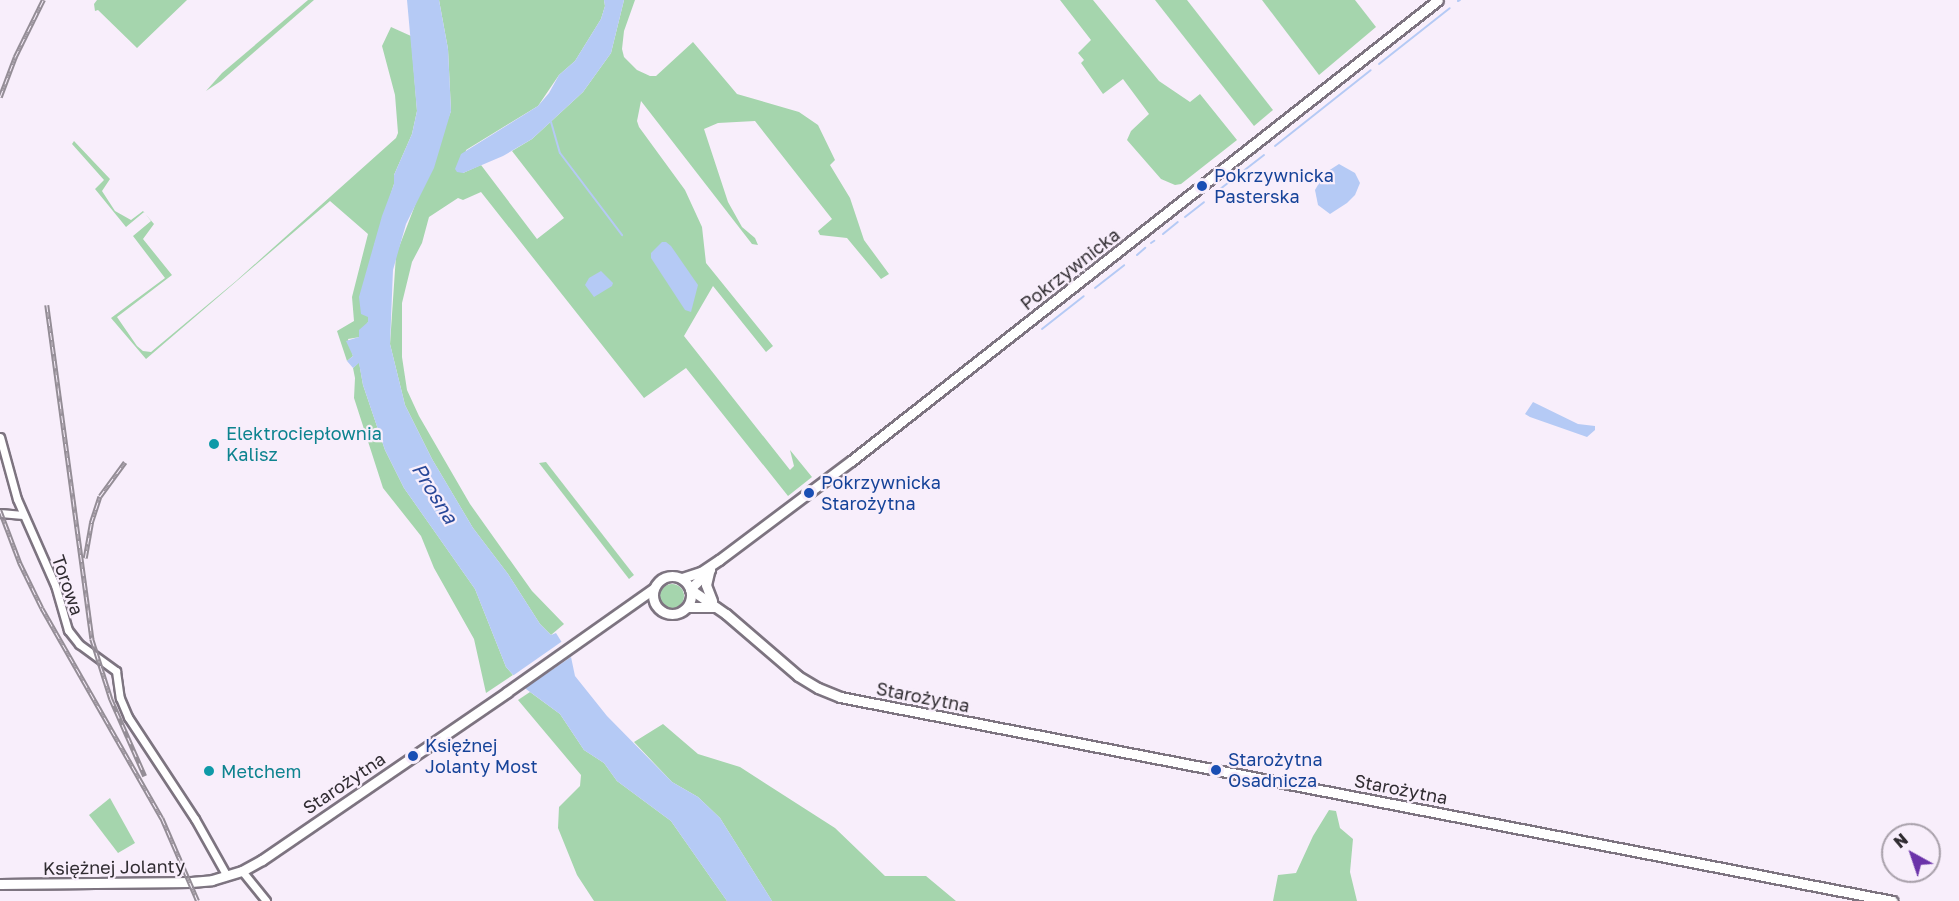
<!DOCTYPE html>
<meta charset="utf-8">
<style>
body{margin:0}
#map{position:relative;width:1959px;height:901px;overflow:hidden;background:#f8eefb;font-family:"Golos Text",sans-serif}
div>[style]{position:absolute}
.green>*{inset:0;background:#a5d5ad}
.round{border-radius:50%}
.water>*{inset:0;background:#b5caf5}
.pier>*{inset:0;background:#f8eefb}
.stream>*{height:2px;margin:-1px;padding:0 1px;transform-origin:1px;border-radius:1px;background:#b5caf5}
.roads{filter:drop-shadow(2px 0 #7d7480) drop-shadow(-2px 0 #7d7480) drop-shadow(0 2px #7d7480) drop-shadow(0 -2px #7d7480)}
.minor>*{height:7px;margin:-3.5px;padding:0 3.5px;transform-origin:3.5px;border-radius:3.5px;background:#fff}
.tertiary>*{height:9px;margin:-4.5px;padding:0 4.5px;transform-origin:4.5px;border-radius:4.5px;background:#fff}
.tertiary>.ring{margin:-4.5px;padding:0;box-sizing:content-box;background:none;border:9px solid #fff;border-radius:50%}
.rail>*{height:4.5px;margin-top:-2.25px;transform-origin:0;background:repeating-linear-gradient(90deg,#f8eefb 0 7px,#948d96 0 14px);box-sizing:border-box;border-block:2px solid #948d96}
.dots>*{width:16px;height:16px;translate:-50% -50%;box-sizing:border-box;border:3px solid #f8eefb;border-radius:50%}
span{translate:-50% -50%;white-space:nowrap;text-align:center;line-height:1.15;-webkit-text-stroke:4.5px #f8eefb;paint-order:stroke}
.transit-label{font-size:18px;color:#164399}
.left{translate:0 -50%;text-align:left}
.street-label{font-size:18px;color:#302c31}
.culture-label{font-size:18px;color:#0d838f}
.water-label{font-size:20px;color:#294899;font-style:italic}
.north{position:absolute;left:1881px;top:823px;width:60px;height:60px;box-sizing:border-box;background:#f8eefb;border:2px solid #a8a0aa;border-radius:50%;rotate:320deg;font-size:16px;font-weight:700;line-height:24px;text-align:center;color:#302c31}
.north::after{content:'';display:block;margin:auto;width:21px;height:27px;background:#6b33a9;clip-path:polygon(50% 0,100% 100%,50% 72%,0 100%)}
</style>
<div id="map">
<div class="green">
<i style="clip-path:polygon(97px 0,187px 0,137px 48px,98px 10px,95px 11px,94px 4px)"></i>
<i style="clip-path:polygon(308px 0,314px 0,221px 81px,206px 91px,222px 73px)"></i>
<i style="clip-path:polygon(439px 0,604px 0,605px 6px,601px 19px,575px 61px,559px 75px,538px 106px,466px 150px,463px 173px,481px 165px,537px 239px,564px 218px,512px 151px,532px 139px,583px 92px,611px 53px,624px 0,635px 0,624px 31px,622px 49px,624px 57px,637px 70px,650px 76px,656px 76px,693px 42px,737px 94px,799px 112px,818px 125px,835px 160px,830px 165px,850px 198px,864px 240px,889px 274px,881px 279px,847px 238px,820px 235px,818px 231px,832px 219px,755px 121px,718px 123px,704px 129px,728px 202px,742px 227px,755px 238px,758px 245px,752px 244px,641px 101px,637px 121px,639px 127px,685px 190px,702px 227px,706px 263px,773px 346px,766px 352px,713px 286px,684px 336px,790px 470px,794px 466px,790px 450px,812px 477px,788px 496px,686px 368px,644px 398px,481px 192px,463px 200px,458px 198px,429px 217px,422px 243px,412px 262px,402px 303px,402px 357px,407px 390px,419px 416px,470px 504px,532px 591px,564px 624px,551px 635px,540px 624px,508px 574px,473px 528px,432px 459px,405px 405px,390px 344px,396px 255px,451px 111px,448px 49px)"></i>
<i style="clip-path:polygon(1060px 0,1093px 0,1159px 81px,1190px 102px,1200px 94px,1237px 140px,1181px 184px,1175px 185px,1161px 179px,1127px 140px,1131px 131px,1149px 114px,1123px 79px,1103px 94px,1081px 63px,1084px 60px,1078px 53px,1091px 40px)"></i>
<i style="clip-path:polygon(1155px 0,1187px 0,1273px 110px,1254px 126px)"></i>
<i style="clip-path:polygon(1262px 0,1355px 0,1376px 27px,1319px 75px)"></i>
<i style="clip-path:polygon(391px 27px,411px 36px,417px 111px,412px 134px,394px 175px,394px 184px,374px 246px,368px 322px,360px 337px,348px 339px,353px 356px,347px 361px,337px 331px,354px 321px,352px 297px,368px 234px,330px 201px,146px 359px,111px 318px,165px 278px,133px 236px,151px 221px,144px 212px,126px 227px,95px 189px,104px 180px,72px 144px,74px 141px,110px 179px,102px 191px,115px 211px,131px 220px,143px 211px,154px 224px,143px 239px,172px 275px,117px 317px,137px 346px,143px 351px,151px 352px,236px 281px,396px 138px,398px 133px,395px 95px,382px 46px)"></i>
<i style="clip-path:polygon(359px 362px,363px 385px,385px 450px,404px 488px,475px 589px,506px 667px,513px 675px,486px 693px,474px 639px,434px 568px,421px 536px,383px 488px,354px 398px,355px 378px,353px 368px)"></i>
<i style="clip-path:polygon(546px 462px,634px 575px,629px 579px,539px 463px)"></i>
<i class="round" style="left:660px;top:584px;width:24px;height:24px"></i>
<i style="clip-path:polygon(530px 692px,560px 714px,584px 750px,604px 763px,617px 781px,671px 821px,727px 901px,594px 901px,577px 875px,558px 828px,559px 807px,580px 786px,581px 775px,518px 700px)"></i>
<i style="clip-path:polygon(663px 724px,698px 754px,740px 767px,835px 828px,885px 876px,926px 876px,956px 901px,772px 901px,720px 818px,698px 797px,672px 782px,634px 742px)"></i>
<i style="clip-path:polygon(110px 798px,135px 843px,118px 853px,89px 815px)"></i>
<i style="clip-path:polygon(1329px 810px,1336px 811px,1340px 828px,1353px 839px,1350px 872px,1357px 901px,1273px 901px,1278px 875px,1296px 873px,1313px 836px)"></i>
</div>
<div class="water">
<i style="clip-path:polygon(407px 0,439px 0,448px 49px,451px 111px,434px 168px,406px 224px,393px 270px,390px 344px,405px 405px,432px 459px,473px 528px,508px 574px,540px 624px,551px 635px,556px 633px,571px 657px,575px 676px,607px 716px,672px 782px,698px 797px,720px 818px,772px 901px,727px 901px,671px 821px,617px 781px,604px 763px,584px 750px,560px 714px,526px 689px,506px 667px,475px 589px,404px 488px,385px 450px,363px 385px,359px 363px,353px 368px,347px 361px,353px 356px,346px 341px,359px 337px,359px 330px,368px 322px,368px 317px,361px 314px,359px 297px,382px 216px,394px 184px,394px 175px,412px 134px,417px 111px)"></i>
<i style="clip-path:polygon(604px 0,624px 0,611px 53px,583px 92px,532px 139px,503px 156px,463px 173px,457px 172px,455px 169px,461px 154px,538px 106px,549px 93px,559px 75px,575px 61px,601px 19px,605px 6px)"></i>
<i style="clip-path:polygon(1339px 164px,1355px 173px,1360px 183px,1355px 195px,1347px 203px,1330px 214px,1318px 205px,1315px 190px,1325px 173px)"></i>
<i style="clip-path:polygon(662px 242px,666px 242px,671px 246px,698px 285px,691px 312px,685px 310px,651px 258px,651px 253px)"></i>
<i style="clip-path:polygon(601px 271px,613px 283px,612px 286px,594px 297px,585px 285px,589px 278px)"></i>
<i style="clip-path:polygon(1533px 402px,1578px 424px,1595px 426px,1595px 430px,1587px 437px,1530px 417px,1525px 414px)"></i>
</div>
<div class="pier">
<i style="clip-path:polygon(564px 640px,574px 655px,522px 690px,511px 677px)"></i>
</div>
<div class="stream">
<i style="left:1458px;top:1px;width:2px;rotate:-27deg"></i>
<i style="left:1379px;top:64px;width:90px;rotate:-38.3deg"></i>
<i style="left:551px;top:122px;width:32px;rotate:74deg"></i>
<i style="left:560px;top:153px;width:103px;rotate:52.9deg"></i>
<i style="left:1275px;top:146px;width:122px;rotate:-38.4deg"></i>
<i style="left:1215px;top:193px;width:62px;rotate:-37.8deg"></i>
<i style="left:1185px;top:217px;width:24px;rotate:-38deg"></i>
<i style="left:1163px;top:234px;width:19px;rotate:-39deg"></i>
<i style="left:1151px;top:243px;width:4px;rotate:-34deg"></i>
<i style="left:1137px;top:255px;width:11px;rotate:-41deg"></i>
<i style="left:1095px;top:288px;width:37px;rotate:-38deg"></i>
<i style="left:1042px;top:329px;width:53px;rotate:-38.2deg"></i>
</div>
<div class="roads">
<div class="minor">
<i style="left:0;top:437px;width:64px;rotate:74.7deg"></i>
<i style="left:17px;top:499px;width:94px;rotate:66.2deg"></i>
<i style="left:55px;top:585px;width:47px;rotate:73.9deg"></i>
<i style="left:68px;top:630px;width:18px;rotate:52deg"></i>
<i style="left:79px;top:644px;width:46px;rotate:36.1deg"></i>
<i style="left:116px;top:671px;width:27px;rotate:82deg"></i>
<i style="left:120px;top:698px;width:21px;rotate:67deg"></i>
<i style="left:128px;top:717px;width:122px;rotate:56.7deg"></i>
<i style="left:195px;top:819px;width:65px;rotate:60.7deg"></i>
<i style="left:0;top:513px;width:23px;rotate:5deg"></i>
<i style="left:242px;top:871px;width:38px;rotate:51deg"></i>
</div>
<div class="tertiary">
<i style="left:709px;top:572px;width:13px;rotate:103deg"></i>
<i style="left:706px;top:585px;width:17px;rotate:69deg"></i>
<i class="ring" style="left:653px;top:576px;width:29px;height:29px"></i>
<i style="left:682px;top:578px;width:20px;rotate:-18deg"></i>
<i style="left:701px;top:572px;width:22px;rotate:-34deg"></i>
<i style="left:719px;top:560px;width:165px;rotate:-36.9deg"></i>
<i style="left:851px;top:461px;width:746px;rotate:-38.14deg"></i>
<i style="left:690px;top:589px;width:44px;rotate:34.8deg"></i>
<i style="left:726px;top:614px;width:95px;rotate:40.7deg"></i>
<i style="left:798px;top:676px;width:23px;rotate:31deg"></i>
<i style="left:818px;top:688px;width:24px;rotate:22deg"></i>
<i style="left:840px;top:697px;width:1072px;rotate:10.97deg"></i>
<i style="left:690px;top:589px;width:28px;rotate:-44deg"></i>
<i style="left:688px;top:607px;width:27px"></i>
<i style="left:0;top:884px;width:191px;rotate:-0.6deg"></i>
<i style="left:191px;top:882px;width:21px;rotate:-5deg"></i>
<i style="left:212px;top:880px;width:31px;rotate:-17deg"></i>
<i style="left:242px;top:871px;width:23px;rotate:-29deg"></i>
<i style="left:262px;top:860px;width:297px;rotate:-34.4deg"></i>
<i style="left:507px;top:692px;width:179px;rotate:-35.2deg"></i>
</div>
</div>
<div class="rail">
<i style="left:0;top:97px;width:43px;rotate:-69.4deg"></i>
<i style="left:15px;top:57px;width:64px;rotate:-63.8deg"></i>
<i style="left:47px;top:305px;width:337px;rotate:82.3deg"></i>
<i style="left:92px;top:639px;width:63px;rotate:72.4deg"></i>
<i style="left:111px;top:699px;width:84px;rotate:66.2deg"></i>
<i style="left:0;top:510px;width:57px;rotate:69.3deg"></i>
<i style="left:20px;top:563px;width:50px;rotate:63.9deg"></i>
<i style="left:42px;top:608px;width:242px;rotate:60.3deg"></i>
<i style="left:162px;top:818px;width:90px;rotate:66.6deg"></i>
<i style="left:85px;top:558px;width:36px;rotate:-80deg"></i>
<i style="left:91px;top:523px;width:28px;rotate:-72deg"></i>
<i style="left:100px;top:496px;width:42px;rotate:-53.7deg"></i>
</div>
<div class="dots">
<i style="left:1202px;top:186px;background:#1a4fb4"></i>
<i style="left:214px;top:444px;background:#0f9aa8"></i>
<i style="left:809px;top:493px;background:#1a4fb4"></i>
<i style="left:413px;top:756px;background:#1a4fb4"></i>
<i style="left:1216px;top:770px;background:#1a4fb4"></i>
<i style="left:209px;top:771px;background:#0f9aa8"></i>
</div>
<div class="transit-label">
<span class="left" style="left:1214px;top:186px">Pokrzywnicka<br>Pasterska</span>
<span class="left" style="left:821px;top:493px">Pokrzywnicka<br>Starożytna</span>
<span class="left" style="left:425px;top:756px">Księżnej<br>Jolanty Most</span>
<span class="left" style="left:1228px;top:770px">Starożytna<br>Osadnicza</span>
</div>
<div class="street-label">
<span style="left:1070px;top:269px;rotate:-38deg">Pokrzywnicka</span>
<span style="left:68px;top:585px;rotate:71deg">Torowa</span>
<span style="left:923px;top:697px;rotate:11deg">Starożytna</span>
<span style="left:344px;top:783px;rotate:-34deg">Starożytna</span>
<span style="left:1401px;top:789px;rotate:11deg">Starożytna</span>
<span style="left:114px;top:867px;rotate:-1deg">Księżnej Jolanty</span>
</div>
<div class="culture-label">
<span class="left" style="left:226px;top:444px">Elektrociepłownia<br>Kalisz</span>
<span class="left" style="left:221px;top:771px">Metchem</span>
</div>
<div class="water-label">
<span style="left:435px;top:493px;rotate:58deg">Prosna</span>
</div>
<div class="north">N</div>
</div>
